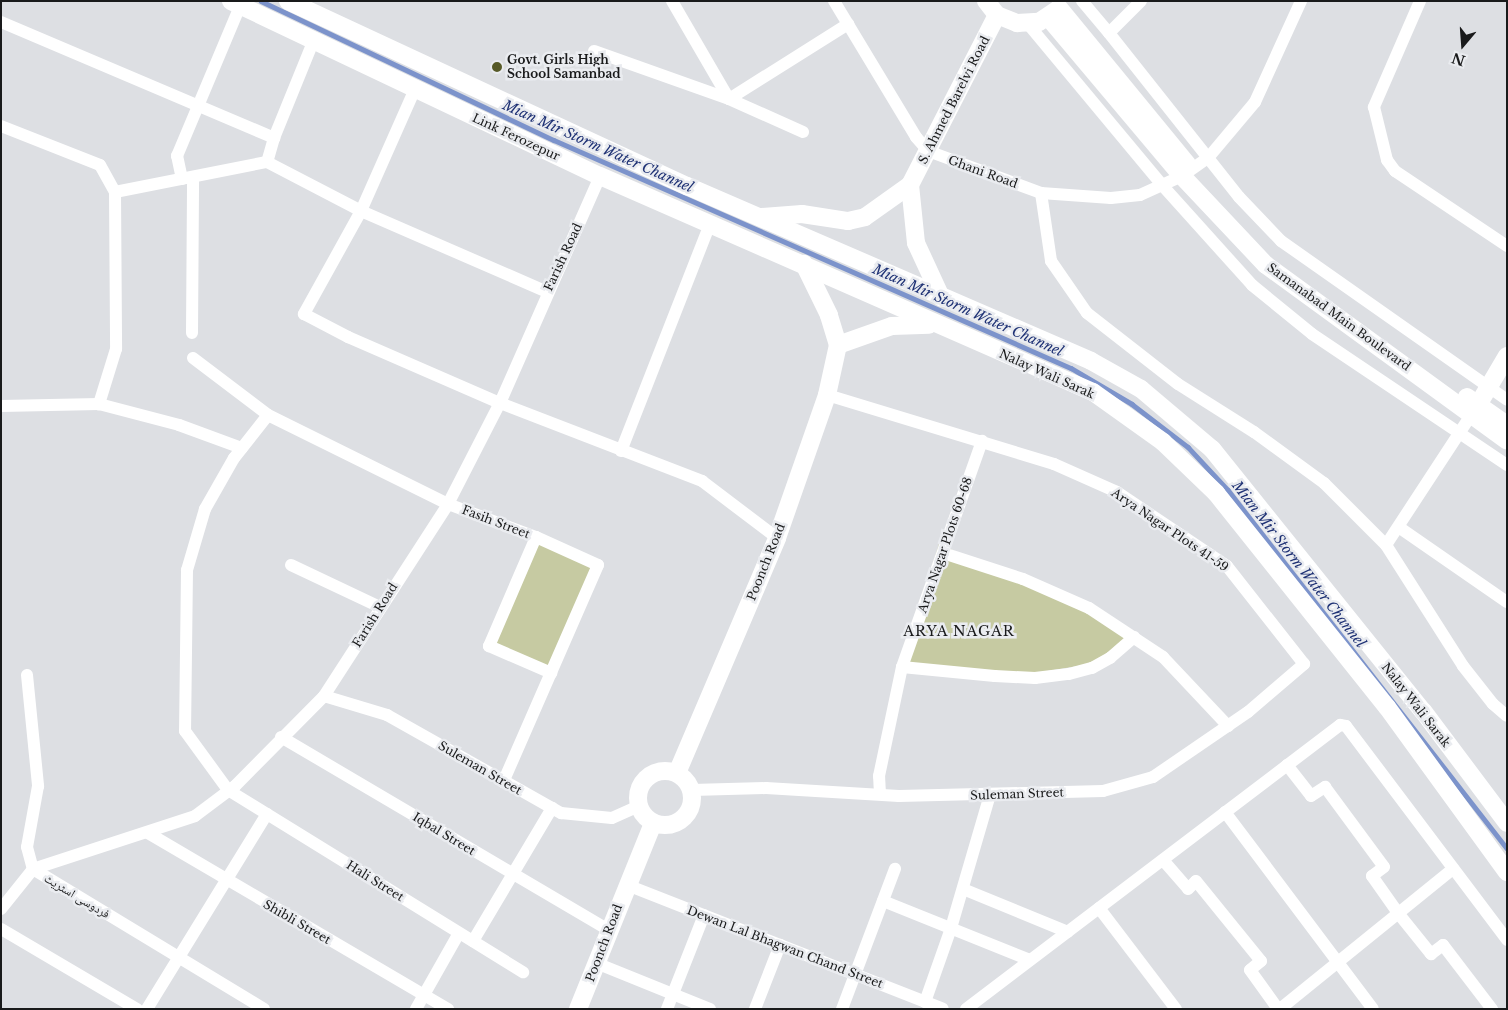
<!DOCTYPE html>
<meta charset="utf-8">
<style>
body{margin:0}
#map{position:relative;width:1508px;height:1010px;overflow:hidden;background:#dddfe3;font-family:"Libre Baskerville","Noto Naskh Arabic",serif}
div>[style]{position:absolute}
.green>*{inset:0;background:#c6caa2}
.stream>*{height:4.5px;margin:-2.25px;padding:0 2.25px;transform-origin:2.25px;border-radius:2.25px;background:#7c93cb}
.street>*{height:12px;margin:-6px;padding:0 6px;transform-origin:6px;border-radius:6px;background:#fff}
.secondary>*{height:18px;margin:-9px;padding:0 9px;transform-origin:9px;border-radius:9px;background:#fff}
.secondary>.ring{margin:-9px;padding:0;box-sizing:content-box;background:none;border:18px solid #fff;border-radius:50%}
.dots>*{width:14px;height:14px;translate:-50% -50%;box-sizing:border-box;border:2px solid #eaecf0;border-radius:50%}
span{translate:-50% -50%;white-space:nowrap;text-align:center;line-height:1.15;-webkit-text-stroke:5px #eaecf0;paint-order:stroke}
.poi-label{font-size:12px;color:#191a1b;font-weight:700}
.left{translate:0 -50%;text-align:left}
.street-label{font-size:12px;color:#191a1b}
.water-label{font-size:14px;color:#1e3174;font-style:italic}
.neighbourhood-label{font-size:14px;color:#191a1b;letter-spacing:1px}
.frame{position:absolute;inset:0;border:2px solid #191a1b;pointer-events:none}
.north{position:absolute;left:1438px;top:20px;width:50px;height:50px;-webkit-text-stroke:4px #eaecf0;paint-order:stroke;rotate:198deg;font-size:14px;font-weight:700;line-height:20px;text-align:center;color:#191a1b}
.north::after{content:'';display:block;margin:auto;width:18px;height:22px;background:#191a1b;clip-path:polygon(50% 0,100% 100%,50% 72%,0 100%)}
</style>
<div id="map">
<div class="green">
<i style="clip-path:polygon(536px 537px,598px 565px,551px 673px,489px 646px)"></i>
<i style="clip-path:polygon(939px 544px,1094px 613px,1132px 637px,1090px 664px,1029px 674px,900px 668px)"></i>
</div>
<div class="stream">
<i style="left:261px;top:1px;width:324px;rotate:25.4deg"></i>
<i style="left:554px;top:140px;width:565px;rotate:23.8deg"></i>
<i style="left:1071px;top:368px;width:71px;rotate:30.5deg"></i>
<i style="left:1132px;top:404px;width:71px;rotate:37.5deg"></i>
<i style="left:1188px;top:447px;width:59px;rotate:47.1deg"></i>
<i style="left:1228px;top:490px;width:454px;rotate:52.1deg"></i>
</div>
<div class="street">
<i style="left:672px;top:1px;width:113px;rotate:59.8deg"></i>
<i style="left:729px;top:99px;width:141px;rotate:-32.2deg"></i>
<i style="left:834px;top:1px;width:159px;rotate:58.9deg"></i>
<i style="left:916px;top:137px;width:18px;rotate:49deg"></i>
<i style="left:928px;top:151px;width:121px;rotate:20.4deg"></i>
<i style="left:1041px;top:193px;width:70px;rotate:4.1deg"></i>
<i style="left:1111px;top:198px;width:29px;rotate:-6deg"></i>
<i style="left:1140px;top:195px;width:46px;rotate:-24.3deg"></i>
<i style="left:1182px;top:176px;width:32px;rotate:-35deg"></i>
<i style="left:1208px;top:158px;width:73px;rotate:-50deg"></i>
<i style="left:1255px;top:102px;width:111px;rotate:-65.5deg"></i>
<i style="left:1082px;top:1px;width:42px;rotate:49.8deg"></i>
<i style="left:1141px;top:1px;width:45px;rotate:135deg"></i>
<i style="left:1109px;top:33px;width:209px;rotate:51.6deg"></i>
<i style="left:1239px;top:197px;width:61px;rotate:46.3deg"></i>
<i style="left:1281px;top:241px;width:276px;rotate:35.1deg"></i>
<i style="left:1420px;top:1px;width:116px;rotate:113.5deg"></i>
<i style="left:1374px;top:107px;width:55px;rotate:76.2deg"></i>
<i style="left:1387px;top:160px;width:14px;rotate:54deg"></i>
<i style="left:1395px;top:171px;width:135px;rotate:33.8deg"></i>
<i style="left:1px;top:22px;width:297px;rotate:23deg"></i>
<i style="left:274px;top:138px;width:25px;rotate:106deg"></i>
<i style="left:267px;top:162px;width:106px;rotate:27.5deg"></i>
<i style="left:361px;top:211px;width:203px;rotate:23.5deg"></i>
<i style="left:1028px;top:24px;width:209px;rotate:50.2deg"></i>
<i style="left:1162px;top:185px;width:135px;rotate:48deg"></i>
<i style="left:1252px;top:285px;width:77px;rotate:39.2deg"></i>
<i style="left:1312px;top:334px;width:235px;rotate:33.9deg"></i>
<i style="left:594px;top:51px;width:143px;rotate:19.6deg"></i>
<i style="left:729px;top:99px;width:81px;rotate:24deg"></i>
<i style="left:415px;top:89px;width:133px;rotate:113.9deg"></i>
<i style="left:361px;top:211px;width:118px;rotate:119deg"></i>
<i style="left:304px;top:314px;width:50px;rotate:27.6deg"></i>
<i style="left:348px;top:337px;width:166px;rotate:23.5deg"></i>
<i style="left:500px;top:403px;width:217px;rotate:21.1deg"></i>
<i style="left:702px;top:481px;width:94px;rotate:37.2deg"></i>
<i style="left:1px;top:126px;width:106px;rotate:21.5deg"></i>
<i style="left:100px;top:165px;width:31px;rotate:61deg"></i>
<i style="left:115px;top:192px;width:157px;rotate:89.6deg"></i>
<i style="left:116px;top:349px;width:58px;rotate:107.2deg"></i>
<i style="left:274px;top:138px;width:104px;rotate:-67.9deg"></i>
<i style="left:182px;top:179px;width:24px;rotate:-102deg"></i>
<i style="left:177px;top:156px;width:163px;rotate:-67.2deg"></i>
<i style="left:115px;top:192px;width:155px;rotate:-11.2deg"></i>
<i style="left:1041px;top:193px;width:69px;rotate:81.6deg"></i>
<i style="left:1051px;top:261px;width:63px;rotate:55.3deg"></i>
<i style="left:1087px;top:313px;width:115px;rotate:38deg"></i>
<i style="left:1178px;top:384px;width:90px;rotate:32.3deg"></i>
<i style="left:1254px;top:432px;width:87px;rotate:36.1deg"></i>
<i style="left:1324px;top:483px;width:88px;rotate:45deg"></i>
<i style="left:1386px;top:545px;width:163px;rotate:-56.8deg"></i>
<i style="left:192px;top:333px;width:156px;rotate:-89.6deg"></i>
<i style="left:193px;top:358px;width:94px;rotate:37.2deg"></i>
<i style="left:268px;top:415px;width:201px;rotate:26.3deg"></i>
<i style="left:448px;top:504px;width:94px;rotate:20.6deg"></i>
<i style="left:536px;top:537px;width:68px;rotate:24.3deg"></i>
<i style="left:598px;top:565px;width:237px;rotate:113.6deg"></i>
<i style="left:1px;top:406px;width:98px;rotate:-1.2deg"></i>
<i style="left:99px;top:404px;width:83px;rotate:14.7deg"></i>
<i style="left:179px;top:425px;width:67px;rotate:20.1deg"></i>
<i style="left:268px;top:415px;width:55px;rotate:128.3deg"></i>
<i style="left:234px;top:458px;width:59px;rotate:119.6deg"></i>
<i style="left:205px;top:509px;width:64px;rotate:106.4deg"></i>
<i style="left:187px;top:570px;width:161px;rotate:90.7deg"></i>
<i style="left:185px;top:731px;width:73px;rotate:53.9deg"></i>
<i style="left:228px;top:790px;width:347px;rotate:31.7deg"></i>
<i style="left:621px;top:451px;width:244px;rotate:-68.6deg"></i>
<i style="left:1400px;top:528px;width:130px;rotate:34.7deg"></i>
<i style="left:536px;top:537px;width:119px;rotate:113.3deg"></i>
<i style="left:489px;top:646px;width:68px;rotate:23.5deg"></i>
<i style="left:1386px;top:545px;width:143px;rotate:57.5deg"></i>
<i style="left:1463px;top:666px;width:48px;rotate:51.7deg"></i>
<i style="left:1493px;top:704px;width:18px;rotate:41deg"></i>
<i style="left:943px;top:553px;width:84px;rotate:18deg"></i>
<i style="left:1023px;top:579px;width:72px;rotate:23.7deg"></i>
<i style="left:1089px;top:608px;width:89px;rotate:33.5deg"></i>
<i style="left:1163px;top:657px;width:95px;rotate:46.7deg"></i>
<i style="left:291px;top:565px;width:98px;rotate:25.3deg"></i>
<i style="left:902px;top:667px;width:93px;rotate:5.5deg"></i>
<i style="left:995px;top:676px;width:40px;rotate:2.9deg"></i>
<i style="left:1035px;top:678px;width:34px;rotate:-7deg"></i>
<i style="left:1069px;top:674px;width:24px;rotate:-15deg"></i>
<i style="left:1092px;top:668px;width:21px;rotate:-29deg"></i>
<i style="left:1110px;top:658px;width:32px;rotate:-41deg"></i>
<i style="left:27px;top:675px;width:112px;rotate:84.3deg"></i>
<i style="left:38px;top:786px;width:62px;rotate:100.2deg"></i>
<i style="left:27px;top:847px;width:23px;rotate:75deg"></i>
<i style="left:33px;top:869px;width:270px;rotate:31.2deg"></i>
<i style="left:324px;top:696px;width:66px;rotate:16.8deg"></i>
<i style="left:387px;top:715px;width:200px;rotate:29.4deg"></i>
<i style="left:561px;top:813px;width:51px;rotate:5.6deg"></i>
<i style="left:612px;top:818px;width:30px;rotate:-24deg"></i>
<i style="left:281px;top:737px;width:381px;rotate:30.5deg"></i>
<i style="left:1287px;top:765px;width:39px;rotate:52deg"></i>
<i style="left:1311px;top:796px;width:17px;rotate:-33deg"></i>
<i style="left:1325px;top:787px;width:99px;rotate:53.6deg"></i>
<i style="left:1384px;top:867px;width:15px;rotate:143deg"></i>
<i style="left:1372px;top:876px;width:45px;rotate:54.9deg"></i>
<i style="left:1398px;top:913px;width:53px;rotate:51.2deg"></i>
<i style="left:1431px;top:954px;width:15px;rotate:-37deg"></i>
<i style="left:1443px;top:945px;width:81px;rotate:52.6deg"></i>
<i style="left:692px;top:790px;width:74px;rotate:-1.5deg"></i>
<i style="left:766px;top:788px;width:133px;rotate:3.4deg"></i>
<i style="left:899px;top:796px;width:204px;rotate:-1.4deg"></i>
<i style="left:1103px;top:791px;width:52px;rotate:-15.6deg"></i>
<i style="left:1153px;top:777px;width:115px;rotate:-34.4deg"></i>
<i style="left:1248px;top:712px;width:74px;rotate:-40.6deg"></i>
<i style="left:1304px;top:664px;width:125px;rotate:-128.2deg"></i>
<i style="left:1227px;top:566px;width:133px;rotate:-146.1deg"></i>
<i style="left:1117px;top:492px;width:69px;rotate:-156deg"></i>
<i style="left:1054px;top:464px;width:237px;rotate:-163.1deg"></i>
<i style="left:880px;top:794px;width:18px;rotate:-93deg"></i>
<i style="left:879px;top:776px;width:111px;rotate:-78.1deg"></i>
<i style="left:902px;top:667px;width:240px;rotate:-70.5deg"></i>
<i style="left:1225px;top:812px;width:246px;rotate:53.1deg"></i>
<i style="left:148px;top:833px;width:348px;rotate:30.4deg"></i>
<i style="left:1163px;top:860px;width:38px;rotate:49deg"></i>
<i style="left:1188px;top:889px;width:11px;rotate:-45deg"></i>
<i style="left:1196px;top:881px;width:103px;rotate:50.9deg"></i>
<i style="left:1261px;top:961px;width:14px;rotate:141deg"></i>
<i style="left:1250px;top:970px;width:48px;rotate:54.3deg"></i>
<i style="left:627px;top:885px;width:339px;rotate:21.4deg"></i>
<i style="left:963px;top:889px;width:113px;rotate:22.3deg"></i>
<i style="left:883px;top:901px;width:158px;rotate:21.9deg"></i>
<i style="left:1099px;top:908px;width:127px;rotate:52.7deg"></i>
<i style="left:1px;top:909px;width:51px;rotate:-51.3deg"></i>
<i style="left:33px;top:869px;width:170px;rotate:-18.1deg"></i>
<i style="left:195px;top:816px;width:50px;rotate:-36.9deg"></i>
<i style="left:235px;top:786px;width:127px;rotate:-45.3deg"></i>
<i style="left:324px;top:696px;width:229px;rotate:-57.1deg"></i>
<i style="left:448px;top:504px;width:114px;rotate:-62.8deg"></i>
<i style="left:500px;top:403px;width:248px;rotate:-66.2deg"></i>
<i style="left:1px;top:929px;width:158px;rotate:30.5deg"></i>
<i style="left:473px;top:941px;width:155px;rotate:-59.3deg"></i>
<i style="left:596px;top:963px;width:123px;rotate:22deg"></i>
<i style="left:925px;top:1002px;width:78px;rotate:-70.6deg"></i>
<i style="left:951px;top:928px;width:139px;rotate:-73.7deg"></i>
<i style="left:147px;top:1009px;width:229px;rotate:-58.4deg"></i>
<i style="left:416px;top:1009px;width:87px;rotate:-60.5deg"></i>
<i style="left:667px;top:1009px;width:101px;rotate:-68.5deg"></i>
<i style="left:755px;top:1009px;width:69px;rotate:-68.7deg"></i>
<i style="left:842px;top:1009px;width:150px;rotate:-69.3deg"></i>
<i style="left:966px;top:1009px;width:470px;rotate:-37.2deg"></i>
<i style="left:1340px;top:725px;width:6px;rotate:9deg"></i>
<i style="left:1346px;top:726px;width:268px;rotate:53deg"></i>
<i style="left:1280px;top:1009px;width:223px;rotate:-39deg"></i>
</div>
<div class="secondary">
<i style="left:231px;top:1px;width:408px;rotate:25.4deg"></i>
<i style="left:600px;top:176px;width:538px;rotate:23.66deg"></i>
<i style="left:1093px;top:392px;width:86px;rotate:35.5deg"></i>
<i style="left:1163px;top:442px;width:74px;rotate:43.9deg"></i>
<i style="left:1216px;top:493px;width:274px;rotate:51.4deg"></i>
<i style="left:1387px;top:707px;width:204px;rotate:54deg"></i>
<i style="left:288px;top:1px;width:440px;rotate:24.9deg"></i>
<i style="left:687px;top:186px;width:440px;rotate:23.4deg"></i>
<i style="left:1091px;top:361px;width:57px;rotate:29.2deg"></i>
<i style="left:1141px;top:389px;width:93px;rotate:40.2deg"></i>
<i style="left:1212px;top:449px;width:336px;rotate:51.2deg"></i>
<i style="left:1423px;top:711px;width:140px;rotate:53.1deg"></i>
<i style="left:986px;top:1px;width:18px;rotate:52deg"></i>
<i style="left:997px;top:15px;width:22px;rotate:22deg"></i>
<i style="left:1017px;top:23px;width:22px;rotate:-3deg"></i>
<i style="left:1039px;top:22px;width:22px;rotate:-34deg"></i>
<i style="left:1059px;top:8px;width:202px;rotate:50.6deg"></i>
<i style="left:1048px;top:17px;width:208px;rotate:49.9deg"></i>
<i style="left:1182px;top:176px;width:122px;rotate:46.7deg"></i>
<i style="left:1266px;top:265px;width:298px;rotate:36.1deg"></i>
<i style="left:910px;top:185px;width:58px;rotate:84.1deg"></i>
<i style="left:916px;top:243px;width:60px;rotate:65.2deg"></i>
<i style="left:762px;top:217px;width:40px;rotate:-4.3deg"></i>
<i style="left:802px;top:214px;width:47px;rotate:8.7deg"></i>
<i style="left:848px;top:221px;width:17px;rotate:-13deg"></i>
<i style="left:865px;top:217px;width:55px;rotate:-35.4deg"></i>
<i style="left:910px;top:185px;width:191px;rotate:-62.9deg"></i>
<i style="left:838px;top:345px;width:57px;rotate:-19.4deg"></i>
<i style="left:892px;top:326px;width:37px;rotate:-2deg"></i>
<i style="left:1467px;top:397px;width:49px;rotate:35deg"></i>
<i style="left:1478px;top:405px;width:57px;rotate:-59.4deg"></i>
<i class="ring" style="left:638px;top:771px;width:36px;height:36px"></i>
<i style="left:677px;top:773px;width:255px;rotate:-66.9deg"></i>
<i style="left:777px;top:538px;width:151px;rotate:-70.7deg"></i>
<i style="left:827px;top:395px;width:51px;rotate:-77.6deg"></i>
<i style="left:838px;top:345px;width:31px;rotate:-107deg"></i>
<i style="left:829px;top:315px;width:57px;rotate:-116.1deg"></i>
<i style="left:578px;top:1009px;width:201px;rotate:-68deg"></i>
</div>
<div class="dots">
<i style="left:497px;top:67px;background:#575a28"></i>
</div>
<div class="poi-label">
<span class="left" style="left:507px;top:67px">Govt. Girls High<br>School Samanbad</span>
</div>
<div class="street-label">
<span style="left:954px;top:100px;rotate:-63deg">S. Ahmed Barelvi Road</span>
<span style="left:516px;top:137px;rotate:25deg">Link Ferozepur</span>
<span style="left:983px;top:172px;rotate:20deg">Ghani Road</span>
<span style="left:563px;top:257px;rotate:-65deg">Farish Road</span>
<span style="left:1339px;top:317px;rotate:36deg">Samanabad Main Boulevard</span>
<span style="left:1047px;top:374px;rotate:24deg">Nalay Wali Sarak</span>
<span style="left:496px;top:522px;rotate:21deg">Fasih Street</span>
<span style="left:1170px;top:530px;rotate:34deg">Arya Nagar Plots 41-59</span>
<span style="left:945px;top:545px;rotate:-71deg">Arya Nagar Plots 60-68</span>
<span style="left:766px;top:562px;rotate:-68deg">Poonch Road</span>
<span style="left:375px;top:615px;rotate:-58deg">Farish Road</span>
<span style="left:1416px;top:705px;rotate:52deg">Nalay Wali Sarak</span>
<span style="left:480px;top:768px;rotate:30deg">Suleman Street</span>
<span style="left:1017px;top:794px;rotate:-2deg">Suleman Street</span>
<span style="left:444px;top:834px;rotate:31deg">Iqbal Street</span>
<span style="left:375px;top:881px;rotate:32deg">Hali Street</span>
<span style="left:77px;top:896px;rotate:31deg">فردوسی اسٹریٹ</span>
<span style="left:297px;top:922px;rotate:30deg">Shibli Street</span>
<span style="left:604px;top:943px;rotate:-69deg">Poonch Road</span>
<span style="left:785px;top:947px;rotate:21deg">Dewan Lal Bhagwan Chand Street</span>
</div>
<div class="water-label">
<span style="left:598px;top:146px;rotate:24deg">Mian Mir Storm Water Channel</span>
<span style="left:968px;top:310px;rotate:24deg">Mian Mir Storm Water Channel</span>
<span style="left:1299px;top:564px;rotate:52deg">Mian Mir Storm Water Channel</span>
</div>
<div class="neighbourhood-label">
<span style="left:959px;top:631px">ARYA NAGAR</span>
</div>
<div class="frame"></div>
<div class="north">N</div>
</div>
